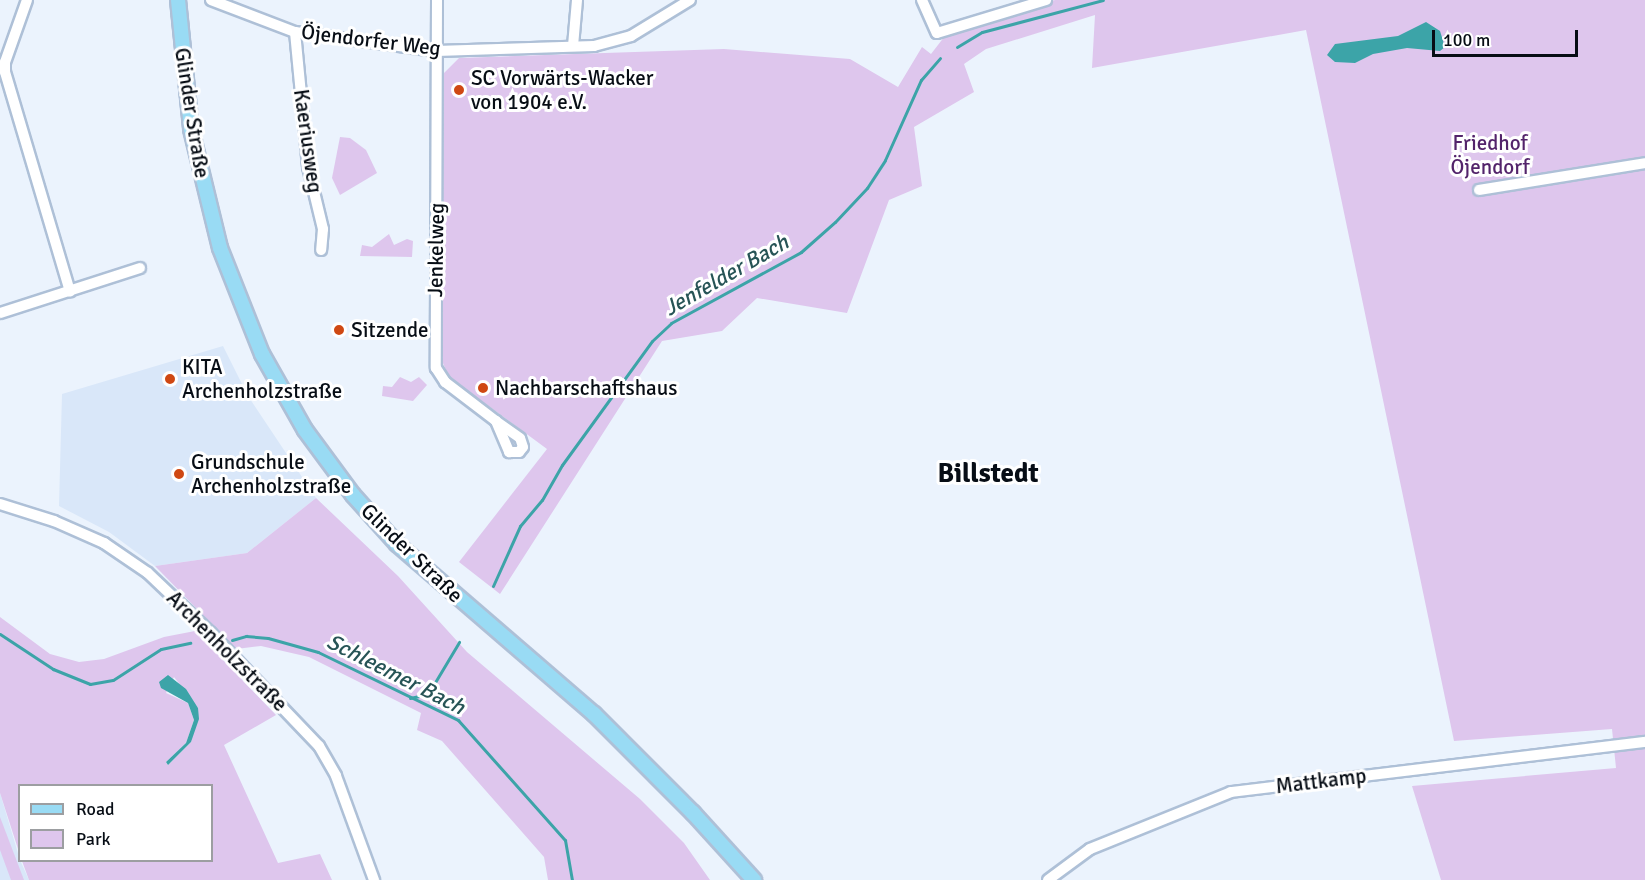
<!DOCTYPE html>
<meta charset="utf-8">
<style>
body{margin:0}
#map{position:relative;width:1645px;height:880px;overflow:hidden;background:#ebf3fd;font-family:Signika,sans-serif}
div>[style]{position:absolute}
.built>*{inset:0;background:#d9e7f9}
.green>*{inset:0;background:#dec6ed}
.water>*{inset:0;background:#3ca4a8}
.stream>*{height:3px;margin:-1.5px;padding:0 1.5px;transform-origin:1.5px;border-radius:1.5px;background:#3ca4a8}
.roads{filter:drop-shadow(2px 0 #aec0d7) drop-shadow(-2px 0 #aec0d7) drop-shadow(0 2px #aec0d7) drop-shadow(0 -2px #aec0d7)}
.minor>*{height:10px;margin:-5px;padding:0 5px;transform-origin:5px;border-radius:5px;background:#fff}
.major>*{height:14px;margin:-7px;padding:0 7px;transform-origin:7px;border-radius:7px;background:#99dbf4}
.dots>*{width:16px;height:16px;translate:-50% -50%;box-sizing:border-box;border:3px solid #fff;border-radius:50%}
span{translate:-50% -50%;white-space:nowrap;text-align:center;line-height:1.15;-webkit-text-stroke:6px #fff;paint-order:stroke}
.street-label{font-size:21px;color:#070d15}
.poi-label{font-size:21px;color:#070d15}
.left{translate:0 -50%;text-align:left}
.park-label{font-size:21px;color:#53246b}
.water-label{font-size:22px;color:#275456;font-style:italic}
.district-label{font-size:27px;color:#070d15;font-weight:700}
.legend{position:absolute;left:18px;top:784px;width:195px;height:78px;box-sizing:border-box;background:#fff;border:2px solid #9c9ea1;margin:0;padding:8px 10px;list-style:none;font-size:18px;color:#070d15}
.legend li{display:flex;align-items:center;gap:12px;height:30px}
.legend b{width:30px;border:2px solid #9c9ea1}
.scale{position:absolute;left:1432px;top:30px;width:146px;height:27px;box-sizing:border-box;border:3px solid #070d15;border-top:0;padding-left:8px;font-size:18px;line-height:21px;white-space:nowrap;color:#070d15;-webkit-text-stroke:4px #fff;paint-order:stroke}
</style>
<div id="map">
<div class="built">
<i style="clip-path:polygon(223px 346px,248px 396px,316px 498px,247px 553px,155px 566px,109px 532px,59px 506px,62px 394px)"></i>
<i style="clip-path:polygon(0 793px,20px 860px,29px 880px,0 880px)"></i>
</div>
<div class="green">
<i style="clip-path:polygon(1055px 0,1645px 0,1645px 880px,1441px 880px,1412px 786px,1616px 768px,1612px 729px,1454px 741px,1306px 30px,1092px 68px,1095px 15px,986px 49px,964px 64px,974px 92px,914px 127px,922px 186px,889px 200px,847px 313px,757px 298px,722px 331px,662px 341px,500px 594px,459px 562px,547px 449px,449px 377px,442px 361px,444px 73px,459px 58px,724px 49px,850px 59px,898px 87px,922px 47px,931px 54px,948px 32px)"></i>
<i style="clip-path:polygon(340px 137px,350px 138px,366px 150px,377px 173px,340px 195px,332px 178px)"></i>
<i style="clip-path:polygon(389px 234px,394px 245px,407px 239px,413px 241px,412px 257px,360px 256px,362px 245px,372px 247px)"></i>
<i style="clip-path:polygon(400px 377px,411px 382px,419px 377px,427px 385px,413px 401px,382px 396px,383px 386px,392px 387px)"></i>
<i style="clip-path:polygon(316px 498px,398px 576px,467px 652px,640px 799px,684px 843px,710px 880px,548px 880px,544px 857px,442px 741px,417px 730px,421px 713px,309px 657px,261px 646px,236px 649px,155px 566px,247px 553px)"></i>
<i style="clip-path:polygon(evenodd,0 617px,50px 654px,79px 662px,104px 659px,164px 637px,195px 631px,276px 715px,224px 745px,278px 863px,320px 854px,332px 880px,29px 880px,22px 861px,212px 860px,212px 786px,20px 786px,19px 852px,0 793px,0 617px,174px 677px,198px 708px,191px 742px,168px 765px,166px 762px,186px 743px,194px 720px,188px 703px,166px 693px,174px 677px)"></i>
<i style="clip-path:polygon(0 817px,24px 880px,11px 880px,0 850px)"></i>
</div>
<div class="water">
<i style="clip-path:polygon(1426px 22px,1440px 31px,1445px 47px,1440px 51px,1407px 48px,1373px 54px,1355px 63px,1335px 62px,1327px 55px,1335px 44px,1398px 36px)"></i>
<i style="clip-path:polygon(168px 675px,186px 689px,198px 708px,199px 719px,191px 742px,168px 765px,166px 762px,186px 743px,194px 720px,188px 703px,161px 688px,159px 682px)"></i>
</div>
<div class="stream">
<i style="left:957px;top:47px;width:29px;rotate:-31deg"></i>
<i style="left:982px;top:32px;width:125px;rotate:-14.8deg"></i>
<i style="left:493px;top:586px;width:66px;rotate:-65.8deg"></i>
<i style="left:520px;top:526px;width:34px;rotate:-50deg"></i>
<i style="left:542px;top:500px;width:40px;rotate:-60.3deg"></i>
<i style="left:562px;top:465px;width:153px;rotate:-54deg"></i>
<i style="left:652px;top:341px;width:26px;rotate:-43deg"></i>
<i style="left:671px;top:323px;width:148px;rotate:-28.6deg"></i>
<i style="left:801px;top:252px;width:45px;rotate:-41.4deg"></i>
<i style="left:835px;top:222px;width:47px;rotate:-46.7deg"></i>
<i style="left:867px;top:188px;width:33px;rotate:-57deg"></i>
<i style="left:885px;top:160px;width:88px;rotate:-65.8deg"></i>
<i style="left:921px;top:80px;width:29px;rotate:-49deg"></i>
<i style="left:0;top:634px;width:64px;rotate:33.4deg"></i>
<i style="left:53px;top:669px;width:40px;rotate:22deg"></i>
<i style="left:90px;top:684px;width:23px;rotate:-10deg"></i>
<i style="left:113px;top:680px;width:57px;rotate:-32.9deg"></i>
<i style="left:161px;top:649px;width:30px;rotate:-12deg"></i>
<i style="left:232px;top:640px;width:15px;rotate:-16deg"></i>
<i style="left:246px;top:636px;width:22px;rotate:5deg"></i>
<i style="left:268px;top:638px;width:52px;rotate:15.6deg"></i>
<i style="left:318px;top:652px;width:156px;rotate:25.9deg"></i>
<i style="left:458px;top:720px;width:161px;rotate:48.3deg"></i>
<i style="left:565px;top:840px;width:41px;rotate:80.1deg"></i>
<i style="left:410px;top:698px;width:14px;rotate:-12deg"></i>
<i style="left:424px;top:695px;width:15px;rotate:-48deg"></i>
<i style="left:434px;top:684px;width:49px;rotate:-59.2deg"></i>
</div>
<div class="roads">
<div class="minor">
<i style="left:27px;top:0;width:66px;rotate:109.5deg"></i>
<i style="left:5px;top:62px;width:10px;rotate:90deg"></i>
<i style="left:5px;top:72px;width:229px;rotate:73.5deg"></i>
<i style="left:211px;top:0;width:90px;rotate:20.9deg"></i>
<i style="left:295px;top:32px;width:142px;rotate:7.7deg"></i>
<i style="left:436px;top:51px;width:158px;rotate:-1.8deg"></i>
<i style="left:594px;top:46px;width:38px;rotate:-15deg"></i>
<i style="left:631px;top:36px;width:69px;rotate:-31.4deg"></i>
<i style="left:437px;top:0;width:368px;rotate:90.2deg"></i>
<i style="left:436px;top:368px;width:17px;rotate:57deg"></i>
<i style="left:445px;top:382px;width:64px;rotate:37.4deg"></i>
<i style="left:496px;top:421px;width:34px;rotate:67deg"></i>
<i style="left:509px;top:452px;width:10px"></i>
<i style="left:519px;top:452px;width:6px;rotate:-51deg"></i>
<i style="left:523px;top:447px;width:9px;rotate:-108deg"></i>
<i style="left:520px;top:438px;width:29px;rotate:-145deg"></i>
<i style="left:922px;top:0;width:36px;rotate:66deg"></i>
<i style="left:937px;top:33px;width:114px;rotate:-16.8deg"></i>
<i style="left:295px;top:32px;width:136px;rotate:84.5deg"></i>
<i style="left:308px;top:167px;width:64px;rotate:76.4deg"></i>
<i style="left:323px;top:229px;width:21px;rotate:95deg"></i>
<i style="left:573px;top:46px;width:46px;rotate:-85deg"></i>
<i style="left:1479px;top:190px;width:168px;rotate:-9.2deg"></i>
<i style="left:0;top:313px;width:147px;rotate:-17.8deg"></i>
<i style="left:0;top:504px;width:57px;rotate:17.5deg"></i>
<i style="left:54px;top:521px;width:55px;rotate:23.7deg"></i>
<i style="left:104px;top:543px;width:53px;rotate:34.3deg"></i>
<i style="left:148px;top:573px;width:86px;rotate:43.6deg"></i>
<i style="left:210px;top:632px;width:158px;rotate:46.3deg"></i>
<i style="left:319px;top:746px;width:34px;rotate:60deg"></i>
<i style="left:336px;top:776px;width:111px;rotate:69.9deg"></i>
<i style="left:1048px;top:880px;width:52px;rotate:-36.4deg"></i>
<i style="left:1090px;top:849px;width:152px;rotate:-22deg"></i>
<i style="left:1231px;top:792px;width:417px;rotate:-6.9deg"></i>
</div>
<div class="major">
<i style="left:178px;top:0;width:130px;rotate:84.2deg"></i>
<i style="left:191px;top:129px;width:122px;rotate:76.3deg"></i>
<i style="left:220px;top:248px;width:114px;rotate:68.4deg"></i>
<i style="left:262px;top:354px;width:87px;rotate:60.5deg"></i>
<i style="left:305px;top:430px;width:81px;rotate:53.6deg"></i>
<i style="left:353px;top:495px;width:66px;rotate:48.1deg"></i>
<i style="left:397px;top:544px;width:260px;rotate:40.8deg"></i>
<i style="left:594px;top:714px;width:140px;rotate:45deg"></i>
<i style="left:693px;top:813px;width:91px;rotate:47.7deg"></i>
</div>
</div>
<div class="dots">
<i style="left:459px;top:90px;background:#cf4813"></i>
<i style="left:339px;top:330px;background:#cf4813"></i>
<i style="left:170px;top:379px;background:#cf4813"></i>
<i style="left:483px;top:388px;background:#cf4813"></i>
<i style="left:179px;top:474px;background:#cf4813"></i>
</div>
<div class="street-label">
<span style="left:371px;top:40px;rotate:7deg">Öjendorfer Weg</span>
<span style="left:192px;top:113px;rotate:81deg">Glinder Straße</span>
<span style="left:308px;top:141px;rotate:82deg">Kaeriusweg</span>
<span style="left:436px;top:250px;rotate:-89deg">Jenkelweg</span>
<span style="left:412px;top:553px;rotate:44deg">Glinder Straße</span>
<span style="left:227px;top:651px;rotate:45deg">Archenholzstraße</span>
<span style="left:1321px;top:781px;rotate:-7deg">Mattkamp</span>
</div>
<div class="poi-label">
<span class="left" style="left:471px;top:90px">SC Vorwärts-Wacker<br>von 1904 e.V.</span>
<span class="left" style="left:351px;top:330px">Sitzende</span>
<span class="left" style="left:182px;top:379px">KITA<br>Archenholzstraße</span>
<span class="left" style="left:495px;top:388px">Nachbarschaftshaus</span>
<span class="left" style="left:191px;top:474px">Grundschule<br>Archenholzstraße</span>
</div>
<div class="park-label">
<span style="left:1490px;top:155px">Friedhof<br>Öjendorf</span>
</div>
<div class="water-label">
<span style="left:726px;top:275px;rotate:-30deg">Jenfelder Bach</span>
<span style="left:396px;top:674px;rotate:27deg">Schleemer Bach</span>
</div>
<div class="district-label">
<span style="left:988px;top:474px">Billstedt</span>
</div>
<ul class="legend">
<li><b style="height:8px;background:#99dbf4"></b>Road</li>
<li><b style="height:16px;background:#dec6ed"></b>Park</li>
</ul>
<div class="scale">100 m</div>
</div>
